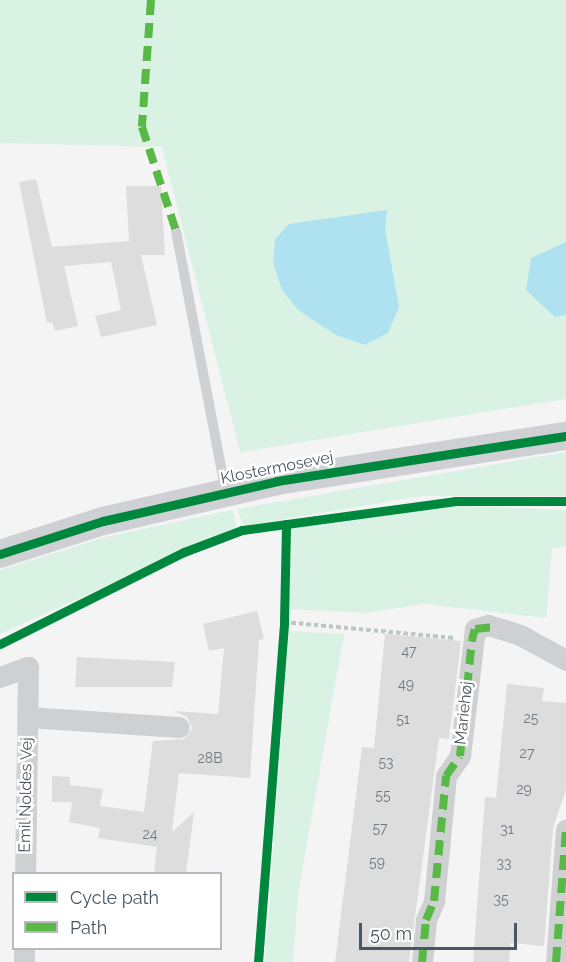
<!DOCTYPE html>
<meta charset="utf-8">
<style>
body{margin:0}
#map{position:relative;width:566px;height:962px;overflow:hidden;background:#f4f4f4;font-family:Raleway,sans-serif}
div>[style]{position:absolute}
.green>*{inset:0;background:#d9f2e3}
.water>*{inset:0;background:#aee2f0}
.building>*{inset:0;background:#ddddde}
.path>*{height:4px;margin-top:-2px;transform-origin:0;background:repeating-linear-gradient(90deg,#bcc7c4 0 4.5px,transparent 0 7.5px)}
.lane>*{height:10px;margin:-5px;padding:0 5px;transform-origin:5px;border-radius:5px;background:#ced0d2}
.street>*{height:21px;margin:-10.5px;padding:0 10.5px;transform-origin:10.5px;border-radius:10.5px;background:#ced0d2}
.secondary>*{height:28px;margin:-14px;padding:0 14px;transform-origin:14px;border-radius:14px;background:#ced0d4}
.quiet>*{height:8px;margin-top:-4px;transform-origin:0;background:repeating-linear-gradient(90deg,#58b947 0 15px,transparent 0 23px)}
.cycleway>*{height:9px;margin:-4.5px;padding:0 4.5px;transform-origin:4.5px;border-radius:4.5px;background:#00873e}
span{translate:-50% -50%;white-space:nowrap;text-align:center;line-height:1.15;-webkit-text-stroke:5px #fff;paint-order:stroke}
.number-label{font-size:14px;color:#707881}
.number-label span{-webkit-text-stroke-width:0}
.street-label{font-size:16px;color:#4a5661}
.legend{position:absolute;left:12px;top:872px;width:210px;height:78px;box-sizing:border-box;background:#fff;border:2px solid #b7bbc0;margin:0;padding:8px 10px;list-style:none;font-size:18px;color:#4a5661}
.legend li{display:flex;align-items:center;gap:12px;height:30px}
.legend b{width:30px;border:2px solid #b7bbc0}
.scale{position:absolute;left:359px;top:923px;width:158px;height:27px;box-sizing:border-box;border:3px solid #4a5661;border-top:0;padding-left:8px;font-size:18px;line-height:21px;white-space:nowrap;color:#4a5661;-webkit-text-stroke:4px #fff;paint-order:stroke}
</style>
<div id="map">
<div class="green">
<i style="clip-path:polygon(0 0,566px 0,566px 399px,240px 452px,162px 147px,0 143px)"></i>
<i style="clip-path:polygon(566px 452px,566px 496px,422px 496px,244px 526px,237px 509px)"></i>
<i style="clip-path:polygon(459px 506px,566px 510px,566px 547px,552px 548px,546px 618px,424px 604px,365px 613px,290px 609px,290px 528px)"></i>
<i style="clip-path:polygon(232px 510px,237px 527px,0 634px,0 570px,106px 537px)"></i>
<i style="clip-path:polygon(289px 631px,344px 634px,298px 894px,293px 962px,265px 962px)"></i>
</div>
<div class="water">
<i style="clip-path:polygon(387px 210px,385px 229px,399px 307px,388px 333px,365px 345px,336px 335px,298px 310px,282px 290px,273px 262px,275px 239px,289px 224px)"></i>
<i style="clip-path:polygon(566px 242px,566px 315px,555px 317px,526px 290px,531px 258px)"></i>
</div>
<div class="building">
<i style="clip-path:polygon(36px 179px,52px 247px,129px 241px,126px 186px,161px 186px,165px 255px,141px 255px,157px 325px,101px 337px,95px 316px,121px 310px,111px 262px,64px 266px,78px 326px,55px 331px,52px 322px,47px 323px,19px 182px)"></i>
<i style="clip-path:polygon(257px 611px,264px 639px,259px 640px,250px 778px,179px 773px,172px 832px,194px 812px,186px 873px,154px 873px,157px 847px,98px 838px,100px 828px,69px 822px,72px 802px,52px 802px,52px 776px,70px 777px,70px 785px,103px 789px,100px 806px,144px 812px,153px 741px,184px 739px,192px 728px,187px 717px,174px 711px,218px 714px,224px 648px,209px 651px,203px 624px)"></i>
<i style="clip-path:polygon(385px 634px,461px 641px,449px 739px,439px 738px,409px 962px,335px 962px,362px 747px,374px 748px)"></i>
<i style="clip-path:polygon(77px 657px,175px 662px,172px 687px,75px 687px)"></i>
<i style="clip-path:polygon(507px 684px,544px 688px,542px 701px,566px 703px,566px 790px,553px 828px,544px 946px,511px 943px,509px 962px,473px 962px,485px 797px,496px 798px)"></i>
</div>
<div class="path">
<i style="left:284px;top:622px;width:171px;rotate:5.4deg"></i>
</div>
<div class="lane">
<i style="left:176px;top:231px;width:267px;rotate:79.2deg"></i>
</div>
<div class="street">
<i style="left:0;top:677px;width:30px;rotate:-20deg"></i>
<i style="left:28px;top:667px;width:207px;rotate:90.8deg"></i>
<i style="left:28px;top:717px;width:151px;rotate:3.8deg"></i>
<i style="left:24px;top:962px;width:14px;rotate:-90deg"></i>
<i style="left:422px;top:962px;width:42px;rotate:-84.6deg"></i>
<i style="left:426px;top:920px;width:21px;rotate:-67deg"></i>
<i style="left:434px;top:901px;width:126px;rotate:-84.5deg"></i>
<i style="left:446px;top:776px;width:24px;rotate:-55deg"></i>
<i style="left:460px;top:756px;width:128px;rotate:-83.3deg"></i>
<i style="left:475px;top:629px;width:14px;rotate:-17deg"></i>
<i style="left:488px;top:625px;width:34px;rotate:17deg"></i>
<i style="left:520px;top:635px;width:52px;rotate:28.5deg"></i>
<i style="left:556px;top:962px;width:133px;rotate:-85.7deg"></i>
</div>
<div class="secondary">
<i style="left:0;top:554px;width:108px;rotate:-17.8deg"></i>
<i style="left:103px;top:521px;width:179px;rotate:-12.9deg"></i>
<i style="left:277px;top:481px;width:292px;rotate:-8.9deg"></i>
</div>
<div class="quiet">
<i style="left:151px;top:0;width:127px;rotate:94.1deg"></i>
<i style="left:142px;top:127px;width:109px;rotate:71.9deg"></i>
<i style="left:422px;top:962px;width:42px;rotate:-84.6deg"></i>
<i style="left:426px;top:920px;width:21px;rotate:-67deg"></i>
<i style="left:434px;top:901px;width:126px;rotate:-84.5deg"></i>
<i style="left:446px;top:776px;width:24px;rotate:-55deg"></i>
<i style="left:460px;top:756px;width:117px;rotate:-84.1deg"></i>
<i style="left:472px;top:640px;width:11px;rotate:-75deg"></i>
<i style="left:475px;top:629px;width:19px;rotate:-6deg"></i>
<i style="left:556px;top:962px;width:133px;rotate:-85.7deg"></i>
</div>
<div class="cycleway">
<i style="left:0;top:554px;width:108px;rotate:-17.8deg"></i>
<i style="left:103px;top:521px;width:179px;rotate:-12.9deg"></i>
<i style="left:277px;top:481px;width:292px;rotate:-8.9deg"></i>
<i style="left:0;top:644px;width:206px;rotate:-26.6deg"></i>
<i style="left:184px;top:552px;width:62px;rotate:-20.8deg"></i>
<i style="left:242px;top:530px;width:216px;rotate:-7.7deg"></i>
<i style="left:456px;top:501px;width:110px"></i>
<i style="left:258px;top:962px;width:341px;rotate:-85.6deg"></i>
<i style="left:284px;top:622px;width:98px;rotate:-88.8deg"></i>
</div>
<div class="number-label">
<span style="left:409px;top:651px">47</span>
<span style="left:406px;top:684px">49</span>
<span style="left:531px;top:718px">25</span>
<span style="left:403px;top:719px">51</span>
<span style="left:527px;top:753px">27</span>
<span style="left:210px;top:758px">28B</span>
<span style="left:386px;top:762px">53</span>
<span style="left:524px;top:789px">29</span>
<span style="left:383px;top:795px">55</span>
<span style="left:380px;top:828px">57</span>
<span style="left:507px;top:829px">31</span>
<span style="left:150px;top:834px">24</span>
<span style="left:377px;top:862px">59</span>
<span style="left:504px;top:863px">33</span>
<span style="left:501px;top:899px">35</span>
</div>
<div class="street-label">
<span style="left:277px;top:468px;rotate:-11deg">Klostermosevej</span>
<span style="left:464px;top:713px;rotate:-84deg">Mariehøj</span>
<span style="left:26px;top:795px;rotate:-89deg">Emil Noldes Vej</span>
</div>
<ul class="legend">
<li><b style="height:8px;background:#00873e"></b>Cycle path</li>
<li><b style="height:8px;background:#58b947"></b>Path</li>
</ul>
<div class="scale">50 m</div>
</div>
